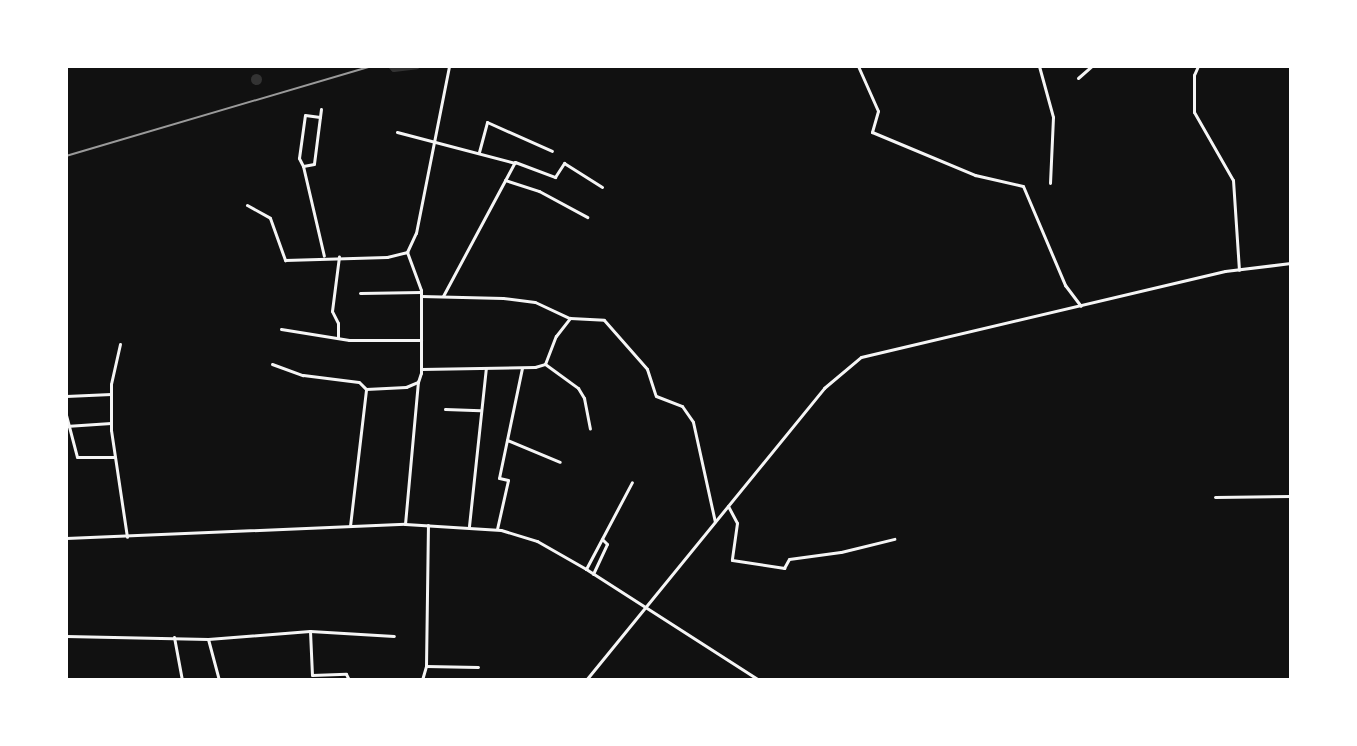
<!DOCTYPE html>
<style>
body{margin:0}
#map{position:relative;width:1357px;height:746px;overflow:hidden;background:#111;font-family:Signika,sans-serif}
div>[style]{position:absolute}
.water>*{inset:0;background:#333}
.round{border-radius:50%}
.canal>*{height:6px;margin:-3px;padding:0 3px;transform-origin:3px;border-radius:3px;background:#333}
.minor>*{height:3px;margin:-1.5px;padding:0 1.5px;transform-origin:1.5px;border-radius:1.5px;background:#f5f5f5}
.rail>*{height:2px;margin:-1px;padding:0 1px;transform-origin:1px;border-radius:1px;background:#9a9a9a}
span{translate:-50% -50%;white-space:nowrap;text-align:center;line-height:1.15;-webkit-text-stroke:4.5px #fff;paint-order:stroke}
.frame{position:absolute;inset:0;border:68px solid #fff;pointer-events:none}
</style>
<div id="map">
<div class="water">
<i class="round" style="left:250.5px;top:73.5px;width:11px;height:11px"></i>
</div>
<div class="canal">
<i style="left:391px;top:66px;width:4px;rotate:45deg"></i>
<i style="left:394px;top:69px;width:23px;rotate:-7deg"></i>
</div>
<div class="minor">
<i style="left:858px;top:66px;width:49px;rotate:66deg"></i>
<i style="left:878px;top:111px;width:22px;rotate:106deg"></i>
<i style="left:872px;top:132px;width:112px;rotate:22.7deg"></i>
<i style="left:975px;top:175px;width:49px;rotate:12.9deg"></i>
<i style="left:1023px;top:186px;width:108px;rotate:67deg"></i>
<i style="left:1065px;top:285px;width:26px;rotate:53deg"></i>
<i style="left:1039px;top:66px;width:53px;rotate:74.6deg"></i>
<i style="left:1053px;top:117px;width:66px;rotate:92.6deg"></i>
<i style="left:1198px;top:66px;width:10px;rotate:114deg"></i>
<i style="left:1194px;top:75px;width:37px;rotate:90deg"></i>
<i style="left:1194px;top:112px;width:78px;rotate:60.2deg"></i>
<i style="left:1233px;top:180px;width:90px;rotate:86.2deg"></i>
<i style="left:1078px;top:78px;width:18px;rotate:-41deg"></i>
<i style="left:321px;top:109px;width:55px;rotate:97.3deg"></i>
<i style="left:314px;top:164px;width:11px;rotate:170deg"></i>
<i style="left:303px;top:166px;width:92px;rotate:76.9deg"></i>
<i style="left:397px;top:132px;width:122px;rotate:14.7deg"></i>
<i style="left:479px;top:152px;width:31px;rotate:-75deg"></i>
<i style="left:487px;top:122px;width:71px;rotate:24deg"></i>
<i style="left:303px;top:166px;width:9px;rotate:-117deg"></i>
<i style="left:299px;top:158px;width:43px;rotate:-82.1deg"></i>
<i style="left:305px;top:115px;width:15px;rotate:8deg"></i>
<i style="left:505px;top:180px;width:36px;rotate:18deg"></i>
<i style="left:539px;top:191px;width:55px;rotate:28.4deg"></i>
<i style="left:247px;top:205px;width:26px;rotate:29deg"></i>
<i style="left:270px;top:218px;width:45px;rotate:70.3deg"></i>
<i style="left:285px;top:260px;width:102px;rotate:-1.7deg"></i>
<i style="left:387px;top:257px;width:21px;rotate:-14deg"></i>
<i style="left:360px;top:293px;width:61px;rotate:-0.9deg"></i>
<i style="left:421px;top:296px;width:82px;rotate:1.4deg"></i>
<i style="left:503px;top:298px;width:32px;rotate:7deg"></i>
<i style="left:535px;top:302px;width:38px;rotate:25deg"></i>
<i style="left:570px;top:318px;width:34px;rotate:3deg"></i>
<i style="left:604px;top:320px;width:65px;rotate:48.7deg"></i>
<i style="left:647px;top:369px;width:28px;rotate:72deg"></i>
<i style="left:656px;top:396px;width:28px;rotate:21deg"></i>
<i style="left:682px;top:406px;width:19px;rotate:55deg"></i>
<i style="left:693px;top:422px;width:102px;rotate:77.6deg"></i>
<i style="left:443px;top:296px;width:152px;rotate:-61.8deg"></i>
<i style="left:515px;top:162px;width:43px;rotate:20.6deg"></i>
<i style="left:555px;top:177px;width:17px;rotate:-57deg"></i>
<i style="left:564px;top:163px;width:45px;rotate:32.3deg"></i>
<i style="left:281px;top:329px;width:69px;rotate:9.2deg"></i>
<i style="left:349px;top:340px;width:72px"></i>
<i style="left:338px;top:338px;width:15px;rotate:-90deg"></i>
<i style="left:338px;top:323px;width:13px;rotate:-117deg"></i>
<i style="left:332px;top:311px;width:55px;rotate:-82.7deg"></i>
<i style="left:120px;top:344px;width:41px;rotate:102.7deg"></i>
<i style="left:111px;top:384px;width:46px;rotate:90deg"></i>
<i style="left:111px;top:430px;width:108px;rotate:81.5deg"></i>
<i style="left:272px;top:364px;width:33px;rotate:20deg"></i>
<i style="left:303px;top:375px;width:56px;rotate:7.1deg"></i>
<i style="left:359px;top:382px;width:10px;rotate:45deg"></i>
<i style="left:545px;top:364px;width:41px;rotate:36deg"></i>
<i style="left:578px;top:388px;width:12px;rotate:59deg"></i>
<i style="left:584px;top:398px;width:31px;rotate:79deg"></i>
<i style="left:421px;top:369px;width:114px;rotate:-1deg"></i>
<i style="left:535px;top:367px;width:10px;rotate:-17deg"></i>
<i style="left:545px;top:364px;width:30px;rotate:-69deg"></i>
<i style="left:556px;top:336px;width:23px;rotate:-52deg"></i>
<i style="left:66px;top:396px;width:45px;rotate:-2.5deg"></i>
<i style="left:445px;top:409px;width:35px;rotate:2deg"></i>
<i style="left:66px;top:415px;width:43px;rotate:75.3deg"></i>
<i style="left:77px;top:457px;width:37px"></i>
<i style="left:66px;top:426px;width:45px;rotate:-3.8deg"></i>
<i style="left:507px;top:440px;width:57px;rotate:22.5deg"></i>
<i style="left:1215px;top:497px;width:76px;rotate:-0.8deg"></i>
<i style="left:728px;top:506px;width:19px;rotate:62deg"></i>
<i style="left:737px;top:523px;width:37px;rotate:98deg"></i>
<i style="left:732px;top:560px;width:53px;rotate:8.7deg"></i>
<i style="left:784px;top:568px;width:10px;rotate:-61deg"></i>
<i style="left:789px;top:559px;width:52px;rotate:-7.7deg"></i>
<i style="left:841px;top:552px;width:55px;rotate:-13.8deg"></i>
<i style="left:405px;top:524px;width:143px;rotate:-84.8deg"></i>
<i style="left:350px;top:526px;width:138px;rotate:-83.3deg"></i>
<i style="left:366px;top:389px;width:40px;rotate:-2.9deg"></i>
<i style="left:406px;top:387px;width:13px;rotate:-23deg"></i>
<i style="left:418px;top:382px;width:9px;rotate:-72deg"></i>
<i style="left:421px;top:373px;width:83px;rotate:-90deg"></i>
<i style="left:421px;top:290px;width:40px;rotate:-110.2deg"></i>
<i style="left:407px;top:252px;width:21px;rotate:-65deg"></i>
<i style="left:416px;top:233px;width:170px;rotate:-78.8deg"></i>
<i style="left:469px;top:526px;width:159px;rotate:-83.9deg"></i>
<i style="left:497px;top:529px;width:50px;rotate:-77.3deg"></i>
<i style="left:508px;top:480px;width:9px;rotate:-167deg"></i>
<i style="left:499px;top:478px;width:112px;rotate:-78.2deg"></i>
<i style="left:66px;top:538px;width:339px;rotate:-2.4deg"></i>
<i style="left:405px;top:524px;width:96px;rotate:3.6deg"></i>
<i style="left:501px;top:530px;width:38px;rotate:17deg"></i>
<i style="left:537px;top:541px;width:56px;rotate:29.7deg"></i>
<i style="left:586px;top:569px;width:206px;rotate:32.7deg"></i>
<i style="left:586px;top:569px;width:98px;rotate:-62.1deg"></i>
<i style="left:593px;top:574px;width:33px;rotate:-65deg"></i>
<i style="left:607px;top:544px;width:7px;rotate:-135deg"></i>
<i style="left:310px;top:631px;width:44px;rotate:87.4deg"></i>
<i style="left:312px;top:675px;width:34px;rotate:-2deg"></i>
<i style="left:346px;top:674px;width:7px;rotate:63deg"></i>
<i style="left:66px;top:636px;width:142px;rotate:1.2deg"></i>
<i style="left:208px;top:639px;width:102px;rotate:-4.5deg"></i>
<i style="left:310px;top:631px;width:84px;rotate:3.4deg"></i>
<i style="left:174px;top:637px;width:44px;rotate:79.5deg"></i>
<i style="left:208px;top:639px;width:42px;rotate:75deg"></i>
<i style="left:66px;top:643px;width:24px;rotate:90deg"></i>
<i style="left:426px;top:666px;width:52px;rotate:1.1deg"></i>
<i style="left:422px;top:680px;width:15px;rotate:-74deg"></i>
<i style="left:426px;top:666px;width:141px;rotate:-89.2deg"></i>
<i style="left:586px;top:680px;width:377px;rotate:-50.8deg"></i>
<i style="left:824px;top:388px;width:48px;rotate:-40deg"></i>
<i style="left:861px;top:357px;width:374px;rotate:-13.3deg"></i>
<i style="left:1225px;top:271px;width:66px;rotate:-6.9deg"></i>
</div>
<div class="rail">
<i style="left:66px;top:156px;width:318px;rotate:-16.4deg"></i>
</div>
<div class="frame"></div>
</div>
